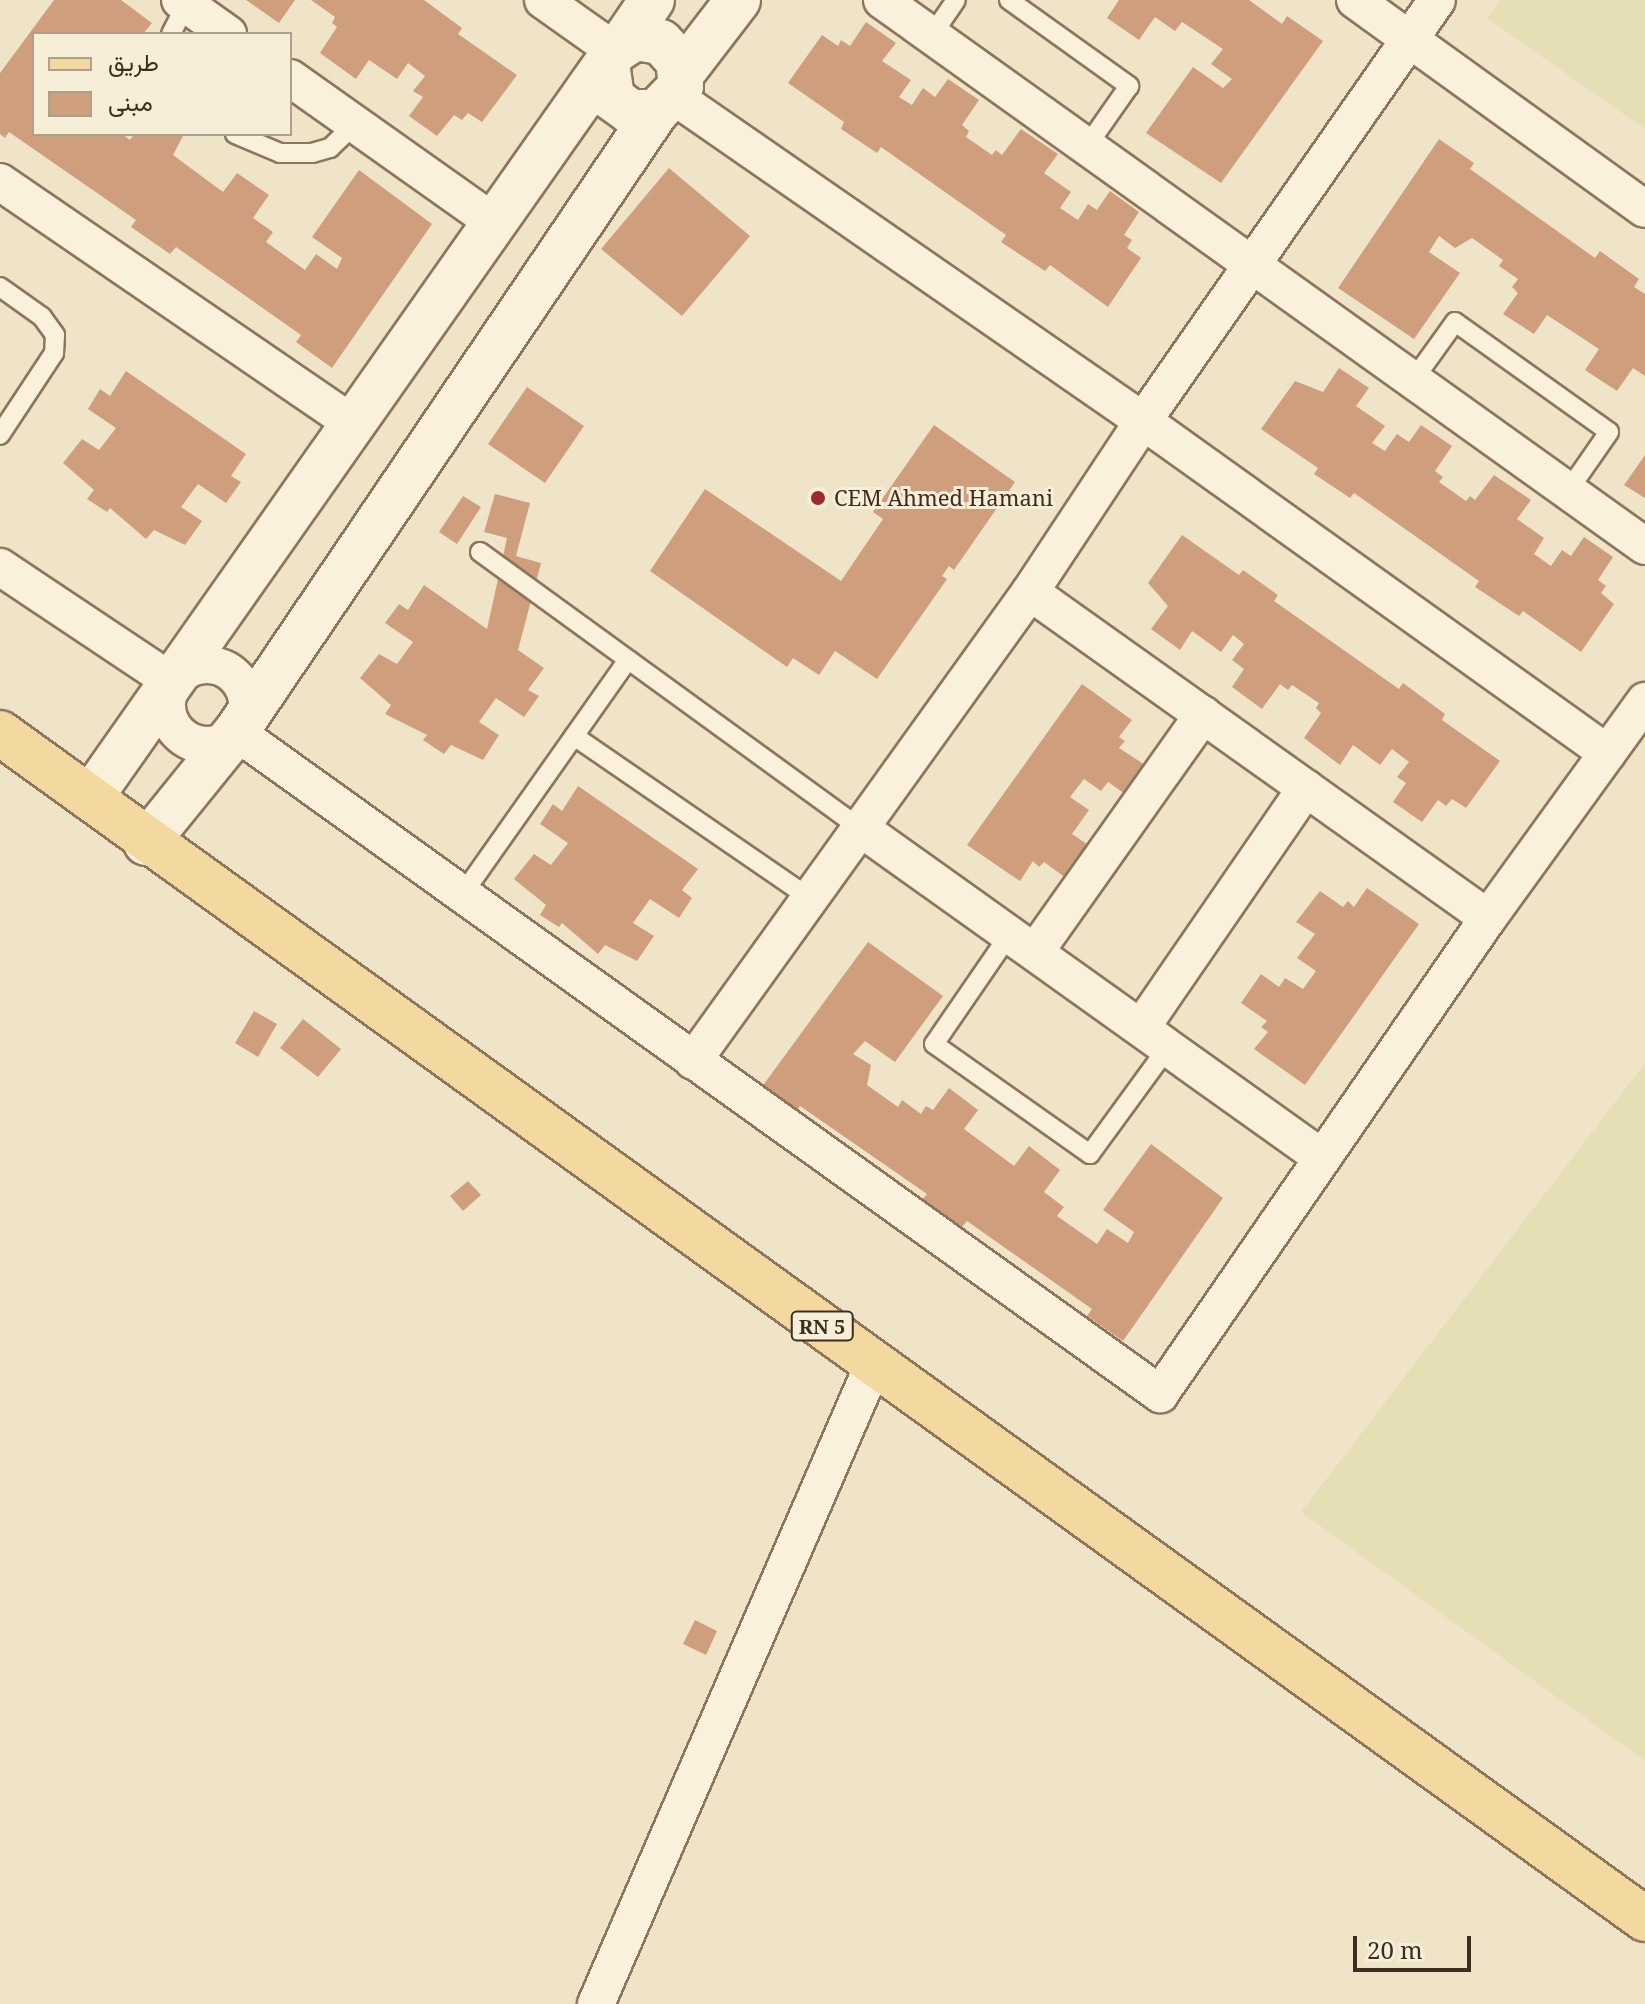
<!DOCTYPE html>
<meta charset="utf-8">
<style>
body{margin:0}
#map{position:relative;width:1645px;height:2004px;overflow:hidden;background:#f0e4c8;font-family:"Noto Serif",Vazirmatn,serif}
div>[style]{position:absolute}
.farmland>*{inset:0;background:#e6deb5}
.building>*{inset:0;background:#cf9f7d}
.roads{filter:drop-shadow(2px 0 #8d765c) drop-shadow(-2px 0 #8d765c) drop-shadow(0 2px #8d765c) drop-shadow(0 -2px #8d765c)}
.service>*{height:18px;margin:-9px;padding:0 9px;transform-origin:9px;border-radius:9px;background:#faf1dc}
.minor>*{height:36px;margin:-18px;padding:0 18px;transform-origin:18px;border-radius:18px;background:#faf1dc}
.minor>.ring{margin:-18px;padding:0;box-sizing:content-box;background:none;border:36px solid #faf1dc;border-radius:50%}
.tertiary>*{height:44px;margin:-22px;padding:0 22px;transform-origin:22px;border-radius:22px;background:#faf1dc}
.primary>*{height:44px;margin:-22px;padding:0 22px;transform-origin:22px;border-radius:22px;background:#f3d9a0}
.dots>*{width:22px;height:22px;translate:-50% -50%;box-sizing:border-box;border:4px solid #f7eed8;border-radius:50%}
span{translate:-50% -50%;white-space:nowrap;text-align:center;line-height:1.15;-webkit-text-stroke:6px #f7eed8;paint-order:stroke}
.shield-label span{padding:2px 6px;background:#f7eed8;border:2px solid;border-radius:6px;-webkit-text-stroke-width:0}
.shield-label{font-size:20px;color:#3d2e20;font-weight:700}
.poi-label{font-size:22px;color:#3d2e20}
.left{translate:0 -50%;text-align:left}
.legend{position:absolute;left:32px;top:32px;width:260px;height:104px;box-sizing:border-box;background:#f7eed8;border:2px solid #ada18e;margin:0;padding:10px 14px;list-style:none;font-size:24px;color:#3d2e20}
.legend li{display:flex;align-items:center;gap:16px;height:40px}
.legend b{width:40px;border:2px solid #ada18e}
.scale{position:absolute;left:1353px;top:1936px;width:118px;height:36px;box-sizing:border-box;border:4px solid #3d2e20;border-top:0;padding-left:10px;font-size:24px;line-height:28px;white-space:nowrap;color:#3d2e20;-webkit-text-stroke:6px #f7eed8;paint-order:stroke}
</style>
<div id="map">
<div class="farmland">
<i style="clip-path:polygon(1500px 0,1645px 0,1645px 129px,1487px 18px)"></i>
<i style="clip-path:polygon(1645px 1063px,1645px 1761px,1301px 1512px)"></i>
</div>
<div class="building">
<i style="clip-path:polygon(54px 0,121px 0,152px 23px,143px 34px,34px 34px,34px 134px,122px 134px,130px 140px,134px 134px,184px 134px,173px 155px,223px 192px,237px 173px,269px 195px,253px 218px,273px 232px,266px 242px,305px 270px,316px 254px,337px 269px,342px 258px,312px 237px,359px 170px,432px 224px,332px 368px,296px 342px,301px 335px,176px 247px,170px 254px,131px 227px,136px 220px,9px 132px,5px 138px,0 134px,0 73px)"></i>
<i style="clip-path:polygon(246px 0,295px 0,279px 23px)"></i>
<i style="clip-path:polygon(311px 0,424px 0,462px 28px,458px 34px,517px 75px,482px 122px,468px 113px,462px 120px,454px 115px,437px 136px,409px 116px,423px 97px,413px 91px,425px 76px,408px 63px,397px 79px,369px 60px,356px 79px,320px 53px,337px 27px,332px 23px,335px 17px)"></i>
<i style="clip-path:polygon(1119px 0,1249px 0,1282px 24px,1287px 16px,1323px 41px,1221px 183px,1146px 133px,1193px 67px,1223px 88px,1232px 79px,1211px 64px,1223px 49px,1182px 22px,1175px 31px,1155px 17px,1139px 40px,1107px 18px)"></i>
<i style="clip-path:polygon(866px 22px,896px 43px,882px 61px,911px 80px,899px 97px,912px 105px,923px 88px,935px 97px,948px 79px,979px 100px,962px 125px,969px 131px,966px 137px,992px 155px,996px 150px,1002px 155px,1021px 129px,1058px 154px,1044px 173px,1071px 192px,1060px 208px,1078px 220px,1088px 204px,1097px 210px,1110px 191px,1139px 212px,1124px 235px,1132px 240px,1127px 248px,1141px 258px,1108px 307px,1050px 265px,1045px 271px,1001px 242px,1006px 235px,881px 147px,877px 153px,841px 129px,844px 122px,788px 83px,822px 35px,838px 46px,841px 40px,850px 46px)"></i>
<i style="clip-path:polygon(1439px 139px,1474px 163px,1470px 169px,1595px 258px,1600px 251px,1639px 279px,1634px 287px,1645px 294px,1645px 376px,1633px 368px,1617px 391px,1585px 370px,1599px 349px,1547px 315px,1534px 334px,1503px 314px,1518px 293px,1512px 287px,1518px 279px,1499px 266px,1503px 260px,1472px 238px,1455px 248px,1439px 236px,1429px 252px,1460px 273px,1414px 339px,1338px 288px)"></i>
<i style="clip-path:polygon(669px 168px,750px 236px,682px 316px,601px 249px)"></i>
<i style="clip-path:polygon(1339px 368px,1369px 388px,1356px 406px,1385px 426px,1372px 443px,1385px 451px,1397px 434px,1409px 442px,1421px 425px,1452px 446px,1435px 471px,1443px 477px,1439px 482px,1466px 501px,1470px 496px,1475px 500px,1494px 475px,1531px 500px,1517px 519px,1544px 538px,1534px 554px,1551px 566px,1562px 550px,1571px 556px,1584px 537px,1613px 557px,1598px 580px,1606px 586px,1601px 593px,1614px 604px,1581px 652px,1523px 611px,1519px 616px,1475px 587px,1479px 581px,1354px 493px,1350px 498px,1314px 474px,1318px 468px,1261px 429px,1295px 381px,1323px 392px)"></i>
<i style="clip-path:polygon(126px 371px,246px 454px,231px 476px,241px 482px,226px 503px,198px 484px,181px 507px,202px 521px,185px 545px,154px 530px,146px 539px,110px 508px,107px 512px,87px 499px,94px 490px,63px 463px,82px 439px,99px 450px,116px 428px,88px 409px,100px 389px,110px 396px)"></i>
<i style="clip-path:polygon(527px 387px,584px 426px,545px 483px,488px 444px)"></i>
<i style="clip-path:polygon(934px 425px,1015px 482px,954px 570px,949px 566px,942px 576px,947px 579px,877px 679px,835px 651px,819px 675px,793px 658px,787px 667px,650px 571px,705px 489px,841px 581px,883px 519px,873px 512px)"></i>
<i style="clip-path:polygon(1645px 455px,1645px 498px,1624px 485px)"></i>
<i style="clip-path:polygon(495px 494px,530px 503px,516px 556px,541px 563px,518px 650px,544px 668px,528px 690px,539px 696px,524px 717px,496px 698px,479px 722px,499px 735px,483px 760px,451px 745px,444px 754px,423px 740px,427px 735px,385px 714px,391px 705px,360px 678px,379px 654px,397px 664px,413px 642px,385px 623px,399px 604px,408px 610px,424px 585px,487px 629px,507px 538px,484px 532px)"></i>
<i style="clip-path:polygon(463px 496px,481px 507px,457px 544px,439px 532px)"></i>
<i style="clip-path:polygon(1182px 535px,1239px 575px,1243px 570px,1278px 595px,1274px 601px,1399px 689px,1403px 683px,1445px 714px,1442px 720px,1500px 761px,1466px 808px,1452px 799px,1446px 806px,1438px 800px,1422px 822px,1393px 802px,1406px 783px,1397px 777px,1409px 762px,1392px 749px,1380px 765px,1353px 745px,1340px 765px,1304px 738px,1321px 713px,1316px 708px,1319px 703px,1292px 685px,1288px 690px,1280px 684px,1262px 709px,1232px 687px,1244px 669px,1232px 660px,1244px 644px,1233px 635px,1221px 652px,1192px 631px,1180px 650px,1151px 629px,1168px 606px,1148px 583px)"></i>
<i style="clip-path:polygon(1082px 684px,1132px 720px,1119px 737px,1125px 741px,1119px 748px,1145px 765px,1125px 794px,1108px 782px,1101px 791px,1084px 779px,1070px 797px,1089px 810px,1072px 834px,1090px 846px,1066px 878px,1044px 862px,1039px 867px,1033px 861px,1020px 881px,967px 845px)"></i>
<i style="clip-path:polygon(578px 786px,698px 869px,682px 890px,692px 898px,679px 918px,650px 899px,633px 923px,654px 936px,637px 961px,605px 945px,598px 954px,562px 923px,559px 927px,540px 915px,546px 905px,514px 879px,534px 854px,551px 865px,568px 843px,540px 824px,553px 804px,562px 811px)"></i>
<i style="clip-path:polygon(1367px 888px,1419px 924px,1305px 1085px,1254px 1049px,1268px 1032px,1261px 1027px,1267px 1021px,1241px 1003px,1261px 974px,1279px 987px,1285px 978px,1303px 989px,1316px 971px,1297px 958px,1315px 934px,1296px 922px,1320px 891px,1343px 907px,1348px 901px,1354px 907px)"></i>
<i style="clip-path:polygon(868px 942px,943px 996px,895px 1062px,865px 1041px,853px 1054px,871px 1065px,867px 1085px,898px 1107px,902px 1100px,921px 1114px,926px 1106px,933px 1110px,949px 1088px,978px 1110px,964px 1129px,1014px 1166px,1029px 1146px,1060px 1170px,1044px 1192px,1064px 1207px,1057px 1216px,1097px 1244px,1107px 1229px,1128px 1243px,1134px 1232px,1103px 1210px,1151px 1144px,1223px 1198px,1123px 1341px,1087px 1316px,1092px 1309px,967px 1221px,961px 1228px,922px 1200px,927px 1194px,800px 1106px,796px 1112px,761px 1088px)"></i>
<i style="clip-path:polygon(254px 1011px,277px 1024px,258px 1057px,235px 1043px)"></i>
<i style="clip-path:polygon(303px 1019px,341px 1049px,318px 1077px,280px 1048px)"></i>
<i style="clip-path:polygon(468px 1181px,481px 1195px,463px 1211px,450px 1196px)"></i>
<i style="clip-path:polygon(695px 1620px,717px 1631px,706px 1655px,683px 1644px)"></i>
</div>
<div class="roads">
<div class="service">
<i style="left:1009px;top:0;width:148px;rotate:35.6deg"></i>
<i style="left:1129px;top:86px;width:73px;rotate:125deg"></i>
<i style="left:171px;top:34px;width:34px;rotate:-63deg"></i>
<i style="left:932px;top:35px;width:42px;rotate:-55.6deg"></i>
<i style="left:235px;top:134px;width:49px;rotate:22.9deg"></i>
<i style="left:280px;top:153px;width:32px"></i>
<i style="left:312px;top:153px;width:19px;rotate:-16deg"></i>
<i style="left:330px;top:148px;width:35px;rotate:-44deg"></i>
<i style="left:0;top:287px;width:52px;rotate:35.5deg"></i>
<i style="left:42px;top:317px;width:22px;rotate:54deg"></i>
<i style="left:55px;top:335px;width:18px;rotate:93deg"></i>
<i style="left:54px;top:353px;width:98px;rotate:123.4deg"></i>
<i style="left:1414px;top:379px;width:70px;rotate:-54.3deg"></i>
<i style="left:1455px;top:322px;width:189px;rotate:35.5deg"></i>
<i style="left:1609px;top:432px;width:72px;rotate:124.8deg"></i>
<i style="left:480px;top:552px;width:473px;rotate:36deg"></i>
<i style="left:574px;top:736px;width:288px;rotate:34.5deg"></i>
<i style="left:462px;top:895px;width:288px;rotate:-54.8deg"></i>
<i style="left:1009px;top:935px;width:132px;rotate:124.5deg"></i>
<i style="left:934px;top:1044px;width:191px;rotate:35.2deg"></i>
<i style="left:1090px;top:1154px;width:132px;rotate:-53.9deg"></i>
</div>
<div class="minor">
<i style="left:180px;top:0;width:59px;rotate:35.3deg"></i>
<i style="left:543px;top:0;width:88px;rotate:35.3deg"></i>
<i style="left:882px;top:0;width:938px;rotate:35.59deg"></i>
<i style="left:1355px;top:0;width:357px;rotate:35.8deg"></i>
<i style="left:290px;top:78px;width:247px;rotate:35.3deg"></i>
<i style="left:675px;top:97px;width:569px;rotate:34.7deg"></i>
<i style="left:1143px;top:421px;width:571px;rotate:35.58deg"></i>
<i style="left:0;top:182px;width:425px;rotate:34.4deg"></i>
<i style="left:0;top:567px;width:209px;rotate:33.7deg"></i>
<i style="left:1030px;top:592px;width:562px;rotate:35.44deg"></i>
<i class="ring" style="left:167px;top:665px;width:44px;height:44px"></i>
<i style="left:236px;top:732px;width:1137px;rotate:35.62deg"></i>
<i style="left:1160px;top:1394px;width:578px;rotate:-55.43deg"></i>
<i style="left:1488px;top:918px;width:268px;rotate:-54.1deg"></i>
<i style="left:863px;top:830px;width:563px;rotate:35.53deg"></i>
<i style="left:1035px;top:952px;width:291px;rotate:-54.7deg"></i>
<i style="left:1141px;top:1028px;width:291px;rotate:-55.5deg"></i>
<i style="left:693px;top:1061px;width:578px;rotate:-54.3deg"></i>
<i style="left:1030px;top:592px;width:205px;rotate:-56.5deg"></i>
<i style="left:1143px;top:421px;width:513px;rotate:-55.07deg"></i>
<i style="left:596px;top:2004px;width:699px;rotate:-66.55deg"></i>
</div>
<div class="tertiary">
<i style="left:622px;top:44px;width:53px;rotate:-55.7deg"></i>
<i style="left:682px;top:73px;width:92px;rotate:-52.5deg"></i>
<i style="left:90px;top:798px;width:913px;rotate:-54.9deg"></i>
<i style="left:615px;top:51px;width:24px;rotate:-33deg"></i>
<i style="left:635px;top:38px;width:26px;rotate:9deg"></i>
<i style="left:661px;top:42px;width:25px;rotate:48deg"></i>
<i style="left:678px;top:61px;width:25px;rotate:83deg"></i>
<i style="left:681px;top:86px;width:36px;rotate:134deg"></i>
<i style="left:656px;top:112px;width:25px;rotate:180deg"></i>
<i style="left:631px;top:112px;width:24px;rotate:-144deg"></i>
<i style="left:612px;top:98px;width:34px;rotate:-98deg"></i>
<i style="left:146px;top:843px;width:143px;rotate:-51deg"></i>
<i style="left:236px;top:732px;width:749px;rotate:-55.89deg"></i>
</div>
<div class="primary">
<i style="left:0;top:733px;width:2028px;rotate:35.79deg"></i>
</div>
</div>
<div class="dots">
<i style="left:818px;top:498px;background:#9e2a2b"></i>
</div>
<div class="shield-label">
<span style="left:822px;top:1326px">RN 5</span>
</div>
<div class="poi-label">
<span class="left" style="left:834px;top:498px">CEM Ahmed Hamani</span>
</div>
<ul class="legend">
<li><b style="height:10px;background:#f3d9a0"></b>طريق</li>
<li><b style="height:22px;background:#cf9f7d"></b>مبنى</li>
</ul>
<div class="scale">20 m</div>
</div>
